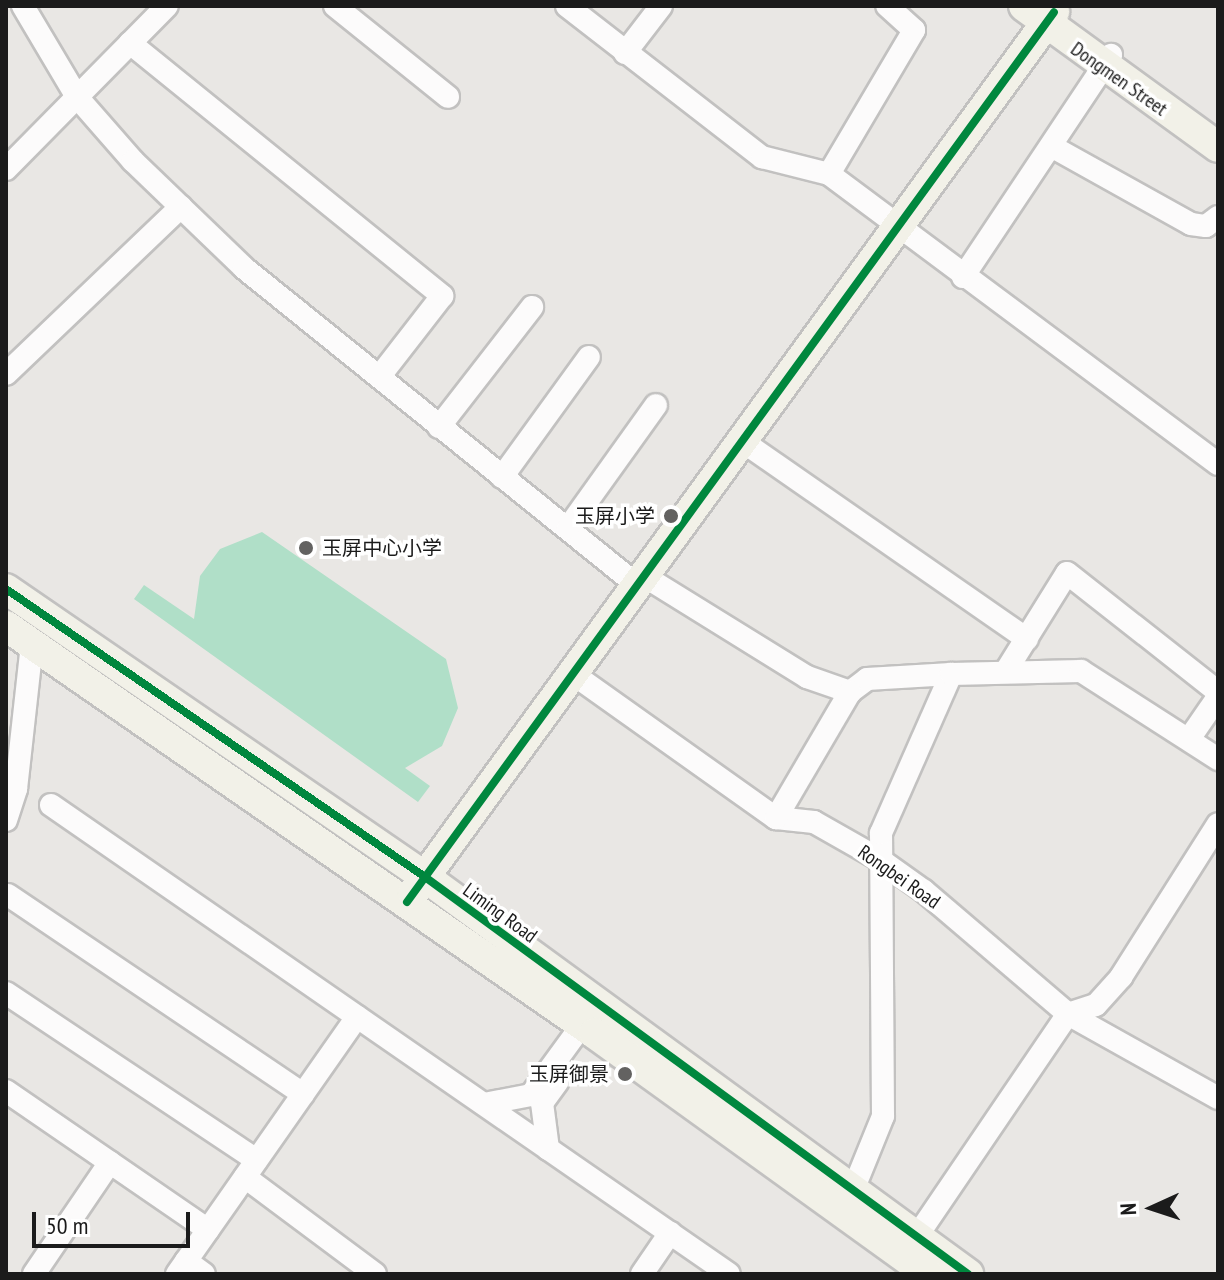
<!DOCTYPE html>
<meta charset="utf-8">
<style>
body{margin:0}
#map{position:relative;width:1224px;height:1280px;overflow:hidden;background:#e9e7e4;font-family:"PT Sans Narrow","Noto Sans SC",sans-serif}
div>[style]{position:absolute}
.pitch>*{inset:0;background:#b0dfc8}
.roads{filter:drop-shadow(2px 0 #c2c1c0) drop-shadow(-2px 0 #c2c1c0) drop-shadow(0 2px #c2c1c0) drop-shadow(0 -2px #c2c1c0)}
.street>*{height:22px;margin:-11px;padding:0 11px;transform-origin:11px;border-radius:11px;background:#fcfbfb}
.secondary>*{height:30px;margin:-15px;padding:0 15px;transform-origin:15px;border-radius:15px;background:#f2f1e8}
.cycleway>*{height:8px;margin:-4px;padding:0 4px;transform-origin:4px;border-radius:4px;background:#00873e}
.dots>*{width:22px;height:22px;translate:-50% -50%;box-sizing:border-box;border:4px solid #fff;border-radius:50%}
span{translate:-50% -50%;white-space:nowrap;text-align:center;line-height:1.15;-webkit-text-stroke:7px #fff;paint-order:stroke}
.street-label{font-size:20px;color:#1b1b1b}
.poi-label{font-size:20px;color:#1b1b1b}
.right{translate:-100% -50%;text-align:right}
.left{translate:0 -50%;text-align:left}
.frame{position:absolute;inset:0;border:8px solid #1b1b1b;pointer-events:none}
.north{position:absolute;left:1112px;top:1168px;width:80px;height:80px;-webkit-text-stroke:6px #fff;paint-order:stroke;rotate:267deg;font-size:22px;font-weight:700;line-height:32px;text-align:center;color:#1b1b1b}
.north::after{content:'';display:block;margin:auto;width:28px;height:36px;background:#1b1b1b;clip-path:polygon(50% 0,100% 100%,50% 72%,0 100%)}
.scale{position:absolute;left:32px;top:1212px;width:158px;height:36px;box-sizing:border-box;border:4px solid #1b1b1b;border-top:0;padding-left:10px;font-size:24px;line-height:28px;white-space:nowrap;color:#1b1b1b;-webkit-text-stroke:6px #fff;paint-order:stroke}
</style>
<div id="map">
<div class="pitch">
<i style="clip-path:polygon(262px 532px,446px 659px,458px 708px,442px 746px,405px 768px,430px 786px,418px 802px,134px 599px,144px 585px,194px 619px,200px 576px,220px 549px)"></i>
</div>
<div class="roads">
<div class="street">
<i style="left:23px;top:6px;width:106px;rotate:59.3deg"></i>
<i style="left:77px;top:97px;width:85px;rotate:48.8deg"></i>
<i style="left:133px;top:161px;width:154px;rotate:43.9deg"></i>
<i style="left:244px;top:268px;width:505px;rotate:38.89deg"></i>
<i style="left:335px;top:6px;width:145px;rotate:38.8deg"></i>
<i style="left:567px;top:6px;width:247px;rotate:37.8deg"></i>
<i style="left:762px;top:157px;width:69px;rotate:14.2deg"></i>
<i style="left:829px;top:174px;width:485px;rotate:36.7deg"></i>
<i style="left:130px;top:43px;width:402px;rotate:39deg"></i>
<i style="left:442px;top:296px;width:101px;rotate:127.8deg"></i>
<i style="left:625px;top:53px;width:59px;rotate:-52.5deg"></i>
<i style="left:1051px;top:146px;width:160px;rotate:29.1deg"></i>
<i style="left:1191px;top:224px;width:15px;rotate:8deg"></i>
<i style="left:1206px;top:226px;width:15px;rotate:-37deg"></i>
<i style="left:6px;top:169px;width:229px;rotate:-45.4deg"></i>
<i style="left:829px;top:174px;width:167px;rotate:-59.4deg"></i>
<i style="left:914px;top:30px;width:36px;rotate:-138deg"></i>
<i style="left:963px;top:277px;width:267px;rotate:-56.3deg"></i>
<i style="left:6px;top:374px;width:242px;rotate:-43.7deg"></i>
<i style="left:439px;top:427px;width:152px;rotate:-52.2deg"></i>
<i style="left:742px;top:441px;width:347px;rotate:34.8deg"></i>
<i style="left:502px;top:477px;width:148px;rotate:-54.1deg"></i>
<i style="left:568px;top:528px;width:151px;rotate:-54.4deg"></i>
<i style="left:644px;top:576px;width:192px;rotate:31.8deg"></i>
<i style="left:807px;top:677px;width:46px;rotate:19.2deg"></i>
<i style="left:850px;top:692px;width:21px;rotate:-37deg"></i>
<i style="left:867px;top:679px;width:84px;rotate:-3.4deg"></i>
<i style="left:1006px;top:671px;width:115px;rotate:-58.1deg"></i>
<i style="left:1067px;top:573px;width:192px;rotate:38.2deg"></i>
<i style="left:573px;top:674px;width:249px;rotate:35.4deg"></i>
<i style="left:776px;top:818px;width:38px;rotate:6deg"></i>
<i style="left:814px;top:822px;width:75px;rotate:29.6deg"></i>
<i style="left:879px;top:859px;width:55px;rotate:35.4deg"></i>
<i style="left:924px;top:891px;width:189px;rotate:40.5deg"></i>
<i style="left:1068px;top:1014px;width:172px;rotate:29.2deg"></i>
<i style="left:1189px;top:739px;width:51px;rotate:-55.4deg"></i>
<i style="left:51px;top:805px;width:824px;rotate:34.67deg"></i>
<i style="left:776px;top:818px;width:146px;rotate:-59.6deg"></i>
<i style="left:6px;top:820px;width:33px;rotate:-72deg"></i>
<i style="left:16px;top:789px;width:145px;rotate:-83.7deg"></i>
<i style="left:8px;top:895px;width:356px;rotate:34deg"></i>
<i style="left:6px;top:993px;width:301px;rotate:33.7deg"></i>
<i style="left:6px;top:1091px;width:245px;rotate:34.5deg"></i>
<i style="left:484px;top:1104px;width:48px;rotate:-10.8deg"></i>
<i style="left:531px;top:1095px;width:87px;rotate:-53.9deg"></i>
<i style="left:548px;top:1149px;width:46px;rotate:-97.4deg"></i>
<i style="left:542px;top:1103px;width:26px;rotate:-54deg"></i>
<i style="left:245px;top:1177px;width:162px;rotate:36.7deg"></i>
<i style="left:853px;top:1190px;width:80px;rotate:-67.9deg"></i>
<i style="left:883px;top:1116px;width:283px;rotate:-90.4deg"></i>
<i style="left:881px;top:833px;width:174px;rotate:-66.2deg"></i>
<i style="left:951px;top:674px;width:130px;rotate:-1.3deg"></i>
<i style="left:1081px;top:671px;width:163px;rotate:32.7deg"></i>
<i style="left:917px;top:1236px;width:268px;rotate:-55.8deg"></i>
<i style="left:1068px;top:1014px;width:29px;rotate:-18deg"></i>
<i style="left:1096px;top:1005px;width:38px;rotate:-48deg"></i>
<i style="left:1121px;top:977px;width:181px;rotate:-57.6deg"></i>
<i style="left:186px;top:1261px;width:22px;rotate:36deg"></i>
<i style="left:34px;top:1274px;width:135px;rotate:-55.8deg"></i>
<i style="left:177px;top:1274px;width:314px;rotate:-55deg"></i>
<i style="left:642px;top:1274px;width:50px;rotate:-55.7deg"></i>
</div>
<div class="secondary">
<i style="left:1024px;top:6px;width:240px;rotate:36deg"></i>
<i style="left:6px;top:589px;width:508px;rotate:34.5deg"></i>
<i style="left:425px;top:877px;width:673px;rotate:36.17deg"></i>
<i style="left:6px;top:626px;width:715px;rotate:34.69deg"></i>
<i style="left:594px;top:1033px;width:412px;rotate:35.8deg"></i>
<i style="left:413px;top:893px;width:1090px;rotate:-53.96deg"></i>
</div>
</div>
<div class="cycleway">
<i style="left:6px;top:589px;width:508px;rotate:34.5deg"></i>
<i style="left:425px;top:877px;width:673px;rotate:36.17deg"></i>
<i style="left:407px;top:902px;width:1100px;rotate:-53.98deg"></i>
</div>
<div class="dots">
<i style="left:671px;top:516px;background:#636261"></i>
<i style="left:306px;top:548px;background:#636261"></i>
<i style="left:625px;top:1074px;background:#636261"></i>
</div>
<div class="street-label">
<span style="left:1119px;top:79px;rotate:35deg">Dongmen Street</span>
<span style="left:899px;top:877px;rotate:35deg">Rongbei Road</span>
<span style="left:500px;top:913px;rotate:36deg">Liming Road</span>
</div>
<div class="poi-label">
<span class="right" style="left:655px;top:516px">玉屏小学</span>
<span class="left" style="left:322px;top:548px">玉屏中心小学</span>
<span class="right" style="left:609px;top:1074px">玉屏御景</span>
</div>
<div class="frame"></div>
<div class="north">N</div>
<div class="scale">50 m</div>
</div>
